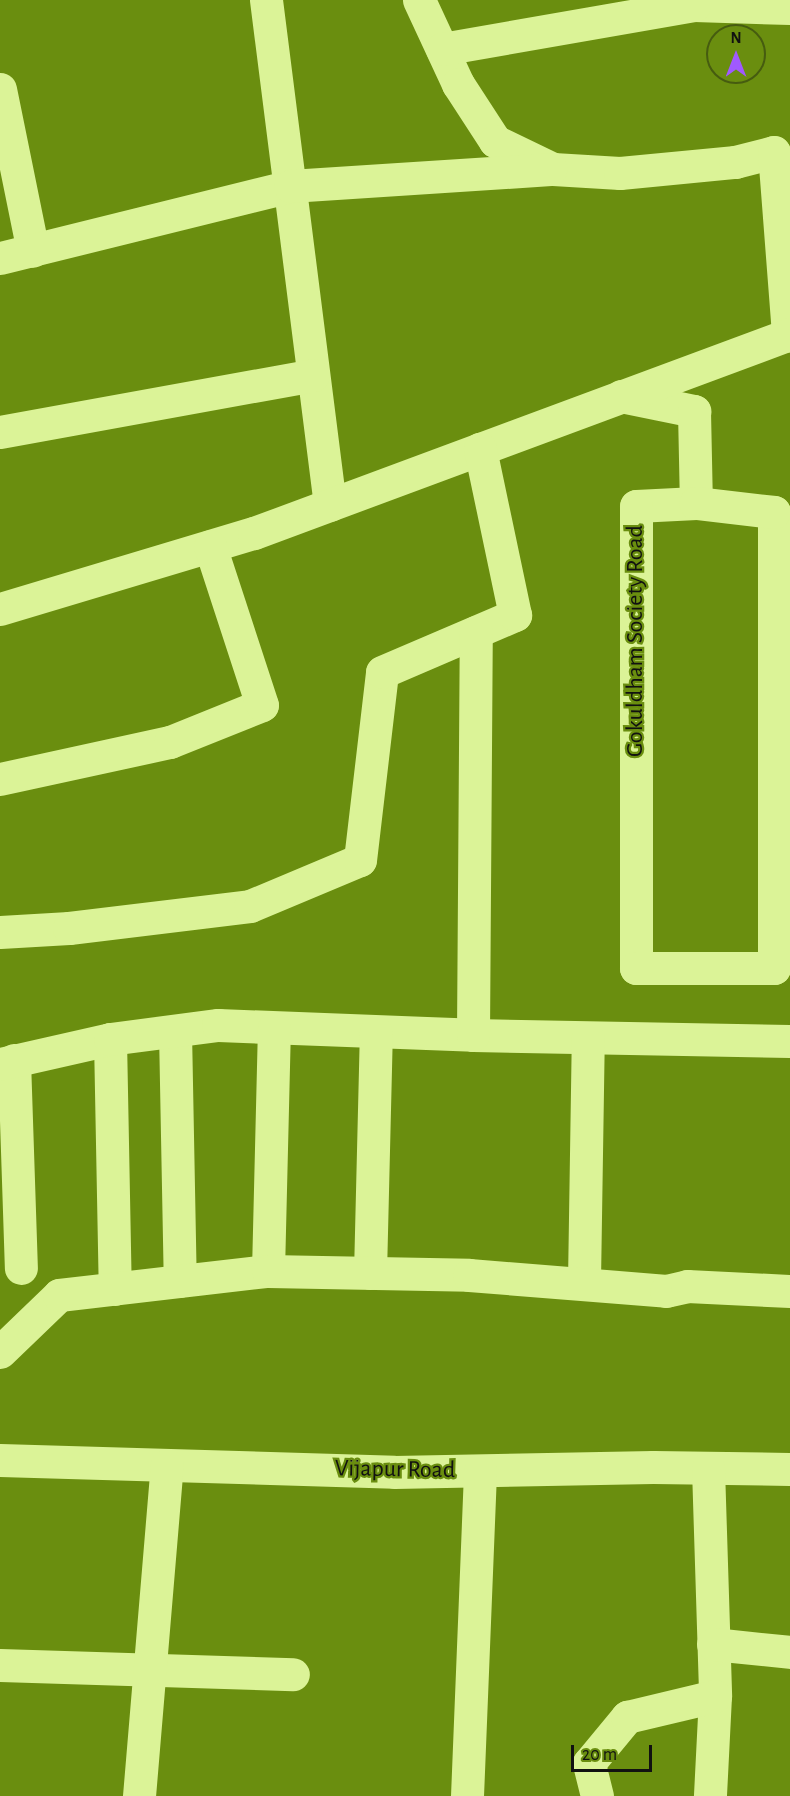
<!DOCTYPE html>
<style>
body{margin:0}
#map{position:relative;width:790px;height:1796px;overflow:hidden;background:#6a8e0f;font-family:"Alegreya Sans",sans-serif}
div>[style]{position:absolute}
.minor>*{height:33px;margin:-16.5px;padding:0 16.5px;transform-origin:16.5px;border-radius:16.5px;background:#dbf397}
span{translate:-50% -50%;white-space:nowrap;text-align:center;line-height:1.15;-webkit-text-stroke:4.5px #6a8e0f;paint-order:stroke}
.street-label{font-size:24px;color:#111}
.north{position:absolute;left:706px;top:24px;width:60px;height:60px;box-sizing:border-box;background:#6a8e0f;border:2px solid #465c10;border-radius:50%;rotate:0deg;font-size:16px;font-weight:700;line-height:24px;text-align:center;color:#111}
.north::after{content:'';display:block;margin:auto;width:21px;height:27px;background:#a059ff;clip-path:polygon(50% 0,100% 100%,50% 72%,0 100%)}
.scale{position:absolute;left:571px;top:1745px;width:81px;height:27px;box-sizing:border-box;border:3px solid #111;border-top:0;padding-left:8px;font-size:18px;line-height:21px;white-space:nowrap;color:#111;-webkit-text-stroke:4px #6a8e0f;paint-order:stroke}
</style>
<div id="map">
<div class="minor">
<i style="left:266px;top:0;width:509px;rotate:82.78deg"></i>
<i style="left:419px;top:0;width:93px;rotate:65.1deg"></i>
<i style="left:458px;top:84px;width:68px;rotate:57deg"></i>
<i style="left:495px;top:141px;width:64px;rotate:25.8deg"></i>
<i style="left:553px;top:169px;width:67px;rotate:3.4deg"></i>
<i style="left:620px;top:173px;width:116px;rotate:-5.5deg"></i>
<i style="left:735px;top:162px;width:40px;rotate:-14.4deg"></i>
<i style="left:774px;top:152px;width:184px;rotate:85.6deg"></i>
<i style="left:694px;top:5px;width:96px;rotate:1.8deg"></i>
<i style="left:442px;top:49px;width:256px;rotate:-9.9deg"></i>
<i style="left:694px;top:5px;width:5px;rotate:-90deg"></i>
<i style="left:0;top:89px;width:165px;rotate:78.5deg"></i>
<i style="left:0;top:258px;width:299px;rotate:-13.9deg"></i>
<i style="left:290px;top:186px;width:261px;rotate:-3.7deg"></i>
<i style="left:621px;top:396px;width:75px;rotate:11.6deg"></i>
<i style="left:694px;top:411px;width:92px;rotate:88.8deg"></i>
<i style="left:696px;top:503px;width:60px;rotate:177.1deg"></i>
<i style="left:636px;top:506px;width:462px;rotate:90deg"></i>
<i style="left:636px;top:968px;width:138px"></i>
<i style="left:774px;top:968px;width:456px;rotate:-90deg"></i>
<i style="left:774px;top:512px;width:79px;rotate:-173.4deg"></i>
<i style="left:0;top:432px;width:318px;rotate:-10.3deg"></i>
<i style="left:0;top:609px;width:265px;rotate:-16.7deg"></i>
<i style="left:254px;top:533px;width:572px;rotate:-20.37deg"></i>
<i style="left:0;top:779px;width:174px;rotate:-12.3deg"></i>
<i style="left:170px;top:742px;width:99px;rotate:-21.9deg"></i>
<i style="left:262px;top:705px;width:167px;rotate:-108.1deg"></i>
<i style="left:0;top:932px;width:69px;rotate:-3.3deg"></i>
<i style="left:69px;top:928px;width:182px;rotate:-6.9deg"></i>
<i style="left:250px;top:906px;width:119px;rotate:-22.7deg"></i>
<i style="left:360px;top:860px;width:189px;rotate:-83.3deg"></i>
<i style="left:382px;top:672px;width:145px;rotate:-23.2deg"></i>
<i style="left:515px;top:615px;width:170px;rotate:-101.9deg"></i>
<i style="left:175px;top:1031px;width:250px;rotate:88.9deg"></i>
<i style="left:473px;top:1035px;width:317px;rotate:1.1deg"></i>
<i style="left:110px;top:1039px;width:250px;rotate:88.9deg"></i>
<i style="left:14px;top:1060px;width:208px;rotate:88.1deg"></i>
<i style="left:0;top:1064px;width:113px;rotate:-12.8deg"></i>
<i style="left:110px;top:1039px;width:109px;rotate:-7.4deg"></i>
<i style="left:218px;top:1025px;width:255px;rotate:2.2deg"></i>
<i style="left:473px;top:1035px;width:403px;rotate:-89.6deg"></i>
<i style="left:268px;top:1271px;width:243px;rotate:-88.6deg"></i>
<i style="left:370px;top:1273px;width:241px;rotate:-88.6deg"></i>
<i style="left:584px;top:1281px;width:243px;rotate:-89.1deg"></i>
<i style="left:0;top:1352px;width:82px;rotate:-44deg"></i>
<i style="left:59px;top:1295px;width:210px;rotate:-6.6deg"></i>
<i style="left:268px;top:1271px;width:201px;rotate:1.1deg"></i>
<i style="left:469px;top:1275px;width:198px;rotate:4.6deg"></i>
<i style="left:666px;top:1291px;width:22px;rotate:-13deg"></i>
<i style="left:687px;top:1286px;width:103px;rotate:2.8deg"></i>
<i style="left:0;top:1460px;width:394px;rotate:1.7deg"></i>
<i style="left:394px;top:1472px;width:259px;rotate:-1.1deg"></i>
<i style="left:653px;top:1467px;width:137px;rotate:0.8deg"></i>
<i style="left:708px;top:1468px;width:228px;rotate:88.2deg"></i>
<i style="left:715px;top:1696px;width:100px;rotate:92.9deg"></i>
<i style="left:713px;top:1644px;width:77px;rotate:5.9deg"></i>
<i style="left:0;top:1665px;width:293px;rotate:1.8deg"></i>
<i style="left:139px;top:1796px;width:332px;rotate:-85.2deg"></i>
<i style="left:467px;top:1796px;width:325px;rotate:-87.7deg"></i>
<i style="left:597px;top:1796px;width:34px;rotate:-104deg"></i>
<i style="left:589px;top:1763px;width:60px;rotate:-50.4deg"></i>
<i style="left:627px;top:1717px;width:90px;rotate:-13.4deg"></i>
</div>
<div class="street-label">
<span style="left:636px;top:641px;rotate:-90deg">Gokuldham Society Road</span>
<span style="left:395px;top:1470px;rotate:1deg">Vijapur Road</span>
</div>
<div class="north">N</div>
<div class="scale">20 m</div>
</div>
